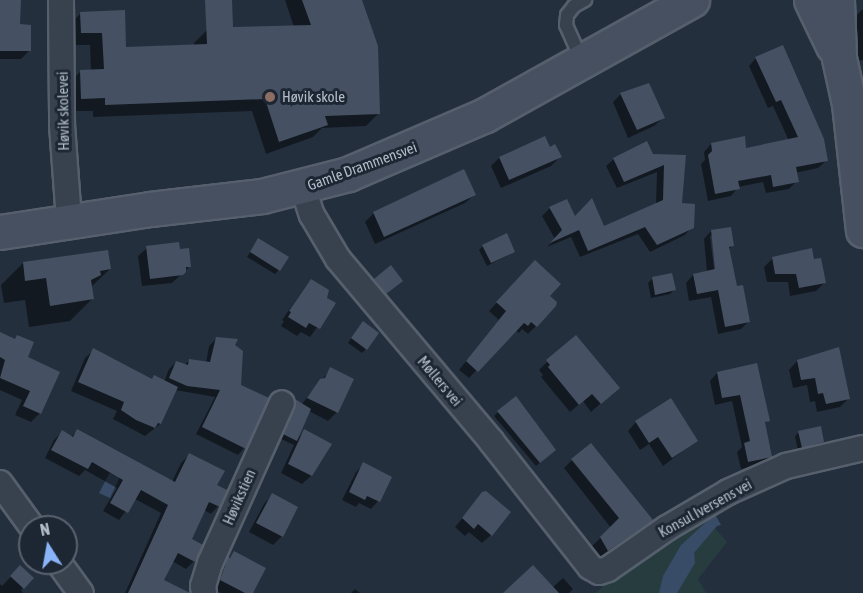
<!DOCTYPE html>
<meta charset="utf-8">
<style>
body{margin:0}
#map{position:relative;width:863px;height:593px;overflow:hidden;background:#242f3e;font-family:"Asap Condensed",sans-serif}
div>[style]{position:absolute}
.green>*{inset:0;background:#263c3f}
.water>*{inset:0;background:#394c67}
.shadow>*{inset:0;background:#0007}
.building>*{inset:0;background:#455162}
.roads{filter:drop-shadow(2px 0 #565f6c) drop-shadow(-2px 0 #565f6c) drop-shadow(0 2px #565f6c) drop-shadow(0 -2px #565f6c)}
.service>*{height:12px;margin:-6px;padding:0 6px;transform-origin:6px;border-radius:6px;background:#38414e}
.minor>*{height:24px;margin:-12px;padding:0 12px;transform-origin:12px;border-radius:12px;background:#38414e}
.secondary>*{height:33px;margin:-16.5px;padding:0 16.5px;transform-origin:16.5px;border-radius:16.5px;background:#465061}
.dots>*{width:16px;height:16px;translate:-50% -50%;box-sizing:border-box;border:3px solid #1d2633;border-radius:50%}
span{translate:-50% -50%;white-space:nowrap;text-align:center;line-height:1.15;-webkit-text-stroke:6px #1d2633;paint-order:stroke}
.poi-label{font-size:15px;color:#b4bcc9}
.left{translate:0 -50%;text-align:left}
.street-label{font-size:15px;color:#b4bcc9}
.north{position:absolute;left:18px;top:515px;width:60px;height:60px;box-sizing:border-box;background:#1d2633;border:2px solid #59626f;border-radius:50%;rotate:349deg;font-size:16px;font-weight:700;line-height:24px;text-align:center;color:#b4bcc9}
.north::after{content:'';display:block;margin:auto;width:21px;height:27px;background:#8ab4f8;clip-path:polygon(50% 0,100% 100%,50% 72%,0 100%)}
</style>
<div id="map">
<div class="green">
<i style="clip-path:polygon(691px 501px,727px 542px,698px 579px,706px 593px,596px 593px)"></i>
</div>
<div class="water">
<i style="clip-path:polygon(110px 472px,120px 477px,110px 498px,99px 493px)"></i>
<i style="clip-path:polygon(713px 516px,716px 516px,721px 525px,717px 526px,694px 553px,695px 563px,677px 593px,659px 593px,663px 576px,681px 545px)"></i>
</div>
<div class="shadow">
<i style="clip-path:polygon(0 0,19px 0,18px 26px,29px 51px,21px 59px,0 59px)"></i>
<i style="clip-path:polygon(285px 0,360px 0,378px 114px,366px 126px,322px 128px,313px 137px,266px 154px,252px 111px,93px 117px,93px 111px,68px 111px,67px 85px,80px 72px,91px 71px,90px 45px,69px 45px,68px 26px,81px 13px,125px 48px,194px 46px,194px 43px,207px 30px,294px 27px)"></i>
<i style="clip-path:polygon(863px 9px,863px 60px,852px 61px,849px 22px)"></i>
<i style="clip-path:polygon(756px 58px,826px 161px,818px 168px,795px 173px,797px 181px,789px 189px,766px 193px,763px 182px,738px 187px,731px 196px,708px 201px,701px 164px,705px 160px,704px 152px,711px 144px,745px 150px,789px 141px,773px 106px,768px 108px,749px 66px)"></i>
<i style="clip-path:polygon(621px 94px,663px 118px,654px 126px,628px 138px,613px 102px)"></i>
<i style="clip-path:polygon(549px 149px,560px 157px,551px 166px,501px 188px,491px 166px,499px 158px)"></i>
<i style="clip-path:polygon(653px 155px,684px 156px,681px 205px,692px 227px,685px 235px,650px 252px,638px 234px,580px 257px,571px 237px,547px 247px,555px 239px,542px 216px,550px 208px,566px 201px,574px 218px,604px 228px,656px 204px,657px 172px,617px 188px,606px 166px,614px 159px)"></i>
<i style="clip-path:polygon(474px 195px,465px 203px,375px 244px,365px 222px,374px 213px)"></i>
<i style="clip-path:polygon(evenodd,711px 231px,733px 245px,728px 250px,736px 288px,748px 322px,741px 329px,718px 334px,711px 297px,689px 301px,686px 283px,693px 275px,707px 272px,704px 239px,711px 231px,710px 236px,713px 236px,718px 277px,715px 277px,710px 236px)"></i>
<i style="clip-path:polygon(258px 240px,279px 270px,275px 274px,247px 257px)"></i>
<i style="clip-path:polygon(483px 246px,514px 252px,487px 266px,479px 250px)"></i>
<i style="clip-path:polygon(147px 248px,178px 251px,190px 266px,172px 283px,142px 286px,138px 256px)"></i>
<i style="clip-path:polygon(773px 258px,812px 261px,824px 283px,816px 291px,790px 296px,788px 282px,767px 282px,764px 267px)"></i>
<i style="clip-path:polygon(23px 263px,110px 269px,91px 287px,92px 299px,70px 321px,29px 327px,25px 300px,4px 303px,1px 285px)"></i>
<i style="clip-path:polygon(527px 270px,548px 296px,536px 326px,528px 334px,522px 329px,519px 333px,515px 330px,469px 378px,459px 370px,499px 320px,489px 311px)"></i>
<i style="clip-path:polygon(652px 279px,674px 290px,670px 294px,651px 298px,648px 283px)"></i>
<i style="clip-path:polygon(375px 280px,397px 285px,382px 297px,371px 284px)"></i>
<i style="clip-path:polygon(309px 282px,334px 304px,310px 337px,301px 332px,297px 336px,281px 326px,284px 321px,282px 320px)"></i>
<i style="clip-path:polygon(359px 327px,366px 349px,362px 353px,348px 343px)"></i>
<i style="clip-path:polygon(0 336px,26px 358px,40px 413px,31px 422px,15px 415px,22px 400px,0 390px)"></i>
<i style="clip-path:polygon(216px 339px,233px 345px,240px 386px,244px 448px,238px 455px,196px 434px,215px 397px,175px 390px,160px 424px,145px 436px,113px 419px,117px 411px,71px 391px,85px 358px,94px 350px,151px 380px,164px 382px,169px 369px,176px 362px,184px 365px,189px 361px,206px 363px,209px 346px)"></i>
<i style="clip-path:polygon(797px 361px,848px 399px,840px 407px,817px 412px,815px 401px,810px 402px,807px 385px,793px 388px,789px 370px)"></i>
<i style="clip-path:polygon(547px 362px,618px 388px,591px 412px,583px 401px,570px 412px,541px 377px,543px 375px,539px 370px)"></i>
<i style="clip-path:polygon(331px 369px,337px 412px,328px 421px,309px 411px,296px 440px,305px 431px,329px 444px,311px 476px,302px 484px,281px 473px,294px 445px,281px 439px,292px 414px,292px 405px,296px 401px,301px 405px)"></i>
<i style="clip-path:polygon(717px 373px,768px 420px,764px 424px,770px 456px,763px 464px,741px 469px,737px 452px,742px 447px,732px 401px,715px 405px,710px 381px)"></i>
<i style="clip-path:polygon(498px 412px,550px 454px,536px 466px,494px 416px)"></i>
<i style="clip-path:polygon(636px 422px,696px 441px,663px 466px,649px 444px,640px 450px,628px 431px)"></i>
<i style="clip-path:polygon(77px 431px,172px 482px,181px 463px,189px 455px,215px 486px,218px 506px,211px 514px,204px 510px,190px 540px,194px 561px,186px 569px,172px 561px,162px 581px,168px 593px,125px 593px,161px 513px,135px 499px,119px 520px,103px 511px,117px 488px,85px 470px,79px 476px,45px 458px,54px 440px,62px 432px,71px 437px)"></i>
<i style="clip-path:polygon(799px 432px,823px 442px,819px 446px,798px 451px,795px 436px)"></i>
<i style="clip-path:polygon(572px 460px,651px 520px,599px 558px,592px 546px,611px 528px,564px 468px)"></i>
<i style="clip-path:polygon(364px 464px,378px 501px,371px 509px,359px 503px,356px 507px,342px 500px,356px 472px)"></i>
<i style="clip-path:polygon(483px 494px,491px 535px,482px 543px,469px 532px,465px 536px,455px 527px)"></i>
<i style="clip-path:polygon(272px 495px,282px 536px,273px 545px,249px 532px,264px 504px)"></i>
<i style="clip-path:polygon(235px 553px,251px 593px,221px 593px,212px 588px,220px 568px)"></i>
<i style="clip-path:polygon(20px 567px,32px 578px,21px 590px,23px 593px,0 593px,0 584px,2px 586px)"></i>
<i style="clip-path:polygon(563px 578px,573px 589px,569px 593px,505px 593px,552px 588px)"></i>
<i style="clip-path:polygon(355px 589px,360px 593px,351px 593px)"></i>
</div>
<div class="building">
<i style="clip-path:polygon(0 0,21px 0,20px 24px,31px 25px,31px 51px,0 51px)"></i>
<i style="clip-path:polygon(205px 0,232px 0,233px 27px,311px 25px,302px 0,362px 0,378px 46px,380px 114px,325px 116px,328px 125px,279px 142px,265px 99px,105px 105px,105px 98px,81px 99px,80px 70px,104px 69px,102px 33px,81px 33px,80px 12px,125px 10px,126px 47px,207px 44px)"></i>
<i style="clip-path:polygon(783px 45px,824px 139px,828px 161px,796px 167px,799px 182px,773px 187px,771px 175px,738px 181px,740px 189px,715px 194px,708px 155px,712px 151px,711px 143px,745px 136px,746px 148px,798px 137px,781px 100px,776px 102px,755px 57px)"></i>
<i style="clip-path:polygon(649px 83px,665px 118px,637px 130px,620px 93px)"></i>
<i style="clip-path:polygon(545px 136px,550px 147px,555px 144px,562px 157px,509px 180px,499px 157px)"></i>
<i style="clip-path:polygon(647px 141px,653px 154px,686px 155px,682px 203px,695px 204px,694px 228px,657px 245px,645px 227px,588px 251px,579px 230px,550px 243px,562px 230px,549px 207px,567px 199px,575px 216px,592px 198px,604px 226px,663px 200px,664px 165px,624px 182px,613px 158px)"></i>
<i style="clip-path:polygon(464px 169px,476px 195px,384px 237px,373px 212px)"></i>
<i style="clip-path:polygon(731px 227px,734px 246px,729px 247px,737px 286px,743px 285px,750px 322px,725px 327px,718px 290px,697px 294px,693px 274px,715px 269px,711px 230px)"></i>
<i style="clip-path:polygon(507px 233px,515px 252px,491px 263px,482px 245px)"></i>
<i style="clip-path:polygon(258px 238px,289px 257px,280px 271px,250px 252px)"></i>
<i style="clip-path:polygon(179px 242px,180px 249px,189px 248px,191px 267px,186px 267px,186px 272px,183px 275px,150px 279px,146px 246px)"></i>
<i style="clip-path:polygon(812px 248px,814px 259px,821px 258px,826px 283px,799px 288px,796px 274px,775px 274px,772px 257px)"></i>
<i style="clip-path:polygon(108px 250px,111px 269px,100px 271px,101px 275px,91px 280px,94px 299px,50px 306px,46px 278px,25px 281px,23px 262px)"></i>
<i style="clip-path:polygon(535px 260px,561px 284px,550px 296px,557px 302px,556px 306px,537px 327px,531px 322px,528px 326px,524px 323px,478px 372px,466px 361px,506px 311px,496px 302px)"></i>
<i style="clip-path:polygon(391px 265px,403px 281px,386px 294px,374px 279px)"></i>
<i style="clip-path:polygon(672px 273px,676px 290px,655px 295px,652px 277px)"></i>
<i style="clip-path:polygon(311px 279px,329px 290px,327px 298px,336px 303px,320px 329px,309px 323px,306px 328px,288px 317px,291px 312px,289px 311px)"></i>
<i style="clip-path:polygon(363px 321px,379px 333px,367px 350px,351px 338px)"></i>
<i style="clip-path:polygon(0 332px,15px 339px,17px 335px,34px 342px,28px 357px,60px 372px,41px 414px,23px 406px,30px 391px,0 378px,5px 360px,0 357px)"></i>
<i style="clip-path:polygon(576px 335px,620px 388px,601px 404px,592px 394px,579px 405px,548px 367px,550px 365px,546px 360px)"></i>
<i style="clip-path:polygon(216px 337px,238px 339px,235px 345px,243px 351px,241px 385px,269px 398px,246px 449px,202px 427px,220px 390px,187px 386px,169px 378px,176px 361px,188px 365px,189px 359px,210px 362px)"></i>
<i style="clip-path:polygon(839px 347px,850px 399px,826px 404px,823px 393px,818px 394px,815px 378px,801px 380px,797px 360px)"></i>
<i style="clip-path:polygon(93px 348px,152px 379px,154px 375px,178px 387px,161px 424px,158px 423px,155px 428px,136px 420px,121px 410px,124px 402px,78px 382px)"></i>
<i style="clip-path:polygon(757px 363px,770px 421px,765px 422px,772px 457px,748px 462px,744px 443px,750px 441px,740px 395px,722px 398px,717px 372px)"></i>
<i style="clip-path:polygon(330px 367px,354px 379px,338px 413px,307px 398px,320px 379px,325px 378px)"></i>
<i style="clip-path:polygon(516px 396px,556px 450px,540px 463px,497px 411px)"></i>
<i style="clip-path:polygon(671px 398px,698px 441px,672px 458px,658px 437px,649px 443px,635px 421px)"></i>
<i style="clip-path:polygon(295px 399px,311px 409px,297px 441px,283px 434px,295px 409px)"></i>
<i style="clip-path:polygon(821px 426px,824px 442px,802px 448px,798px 431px)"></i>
<i style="clip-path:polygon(77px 429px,175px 482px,189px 453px,225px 471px,217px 485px,227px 490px,220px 507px,209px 502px,192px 539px,203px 545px,195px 562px,178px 553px,164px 580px,190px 593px,128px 593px,168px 505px,141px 490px,128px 513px,110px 503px,123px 480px,92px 462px,88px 469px,51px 450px,62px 430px,73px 437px)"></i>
<i style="clip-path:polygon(304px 429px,332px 444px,312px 476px,288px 464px)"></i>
<i style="clip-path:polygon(591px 443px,653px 520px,608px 551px,600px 537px,619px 518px,571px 459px)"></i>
<i style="clip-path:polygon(363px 462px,392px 477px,380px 502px,367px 496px,365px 500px,349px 492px)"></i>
<i style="clip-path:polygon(486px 491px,511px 512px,492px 536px,478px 524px,474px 529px,462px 518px,482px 492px)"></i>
<i style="clip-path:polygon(272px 493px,298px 507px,283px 537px,256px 523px)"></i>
<i style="clip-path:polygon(234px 551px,266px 568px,253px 593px,245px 593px,220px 580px,228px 557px,230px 558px)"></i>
<i style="clip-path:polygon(20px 565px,34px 578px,24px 589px,10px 576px)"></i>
<i style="clip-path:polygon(533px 565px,559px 593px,503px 593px)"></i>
</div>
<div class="roads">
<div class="service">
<i style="left:582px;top:61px;width:39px;rotate:-114deg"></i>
<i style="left:566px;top:25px;width:10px;rotate:-84deg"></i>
<i style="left:567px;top:15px;width:11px;rotate:-52deg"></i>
<i style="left:574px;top:6px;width:13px;rotate:-29deg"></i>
</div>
<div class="minor">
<i style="left:61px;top:0;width:125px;rotate:89.5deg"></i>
<i style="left:62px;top:125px;width:96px;rotate:85.8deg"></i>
<i style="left:303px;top:188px;width:28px;rotate:72deg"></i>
<i style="left:312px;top:215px;width:51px;rotate:59.4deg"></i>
<i style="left:338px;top:259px;width:238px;rotate:49.9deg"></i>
<i style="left:491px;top:441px;width:160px;rotate:51.8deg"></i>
<i style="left:590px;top:567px;width:10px;rotate:29deg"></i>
<i style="left:599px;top:572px;width:9px;rotate:-18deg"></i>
<i style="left:608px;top:569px;width:72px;rotate:-34.8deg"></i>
<i style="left:667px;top:528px;width:71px;rotate:-30.5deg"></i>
<i style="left:728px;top:492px;width:64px;rotate:-24.1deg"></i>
<i style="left:786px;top:466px;width:79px;rotate:-13.2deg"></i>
<i style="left:0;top:483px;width:54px;rotate:54deg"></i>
<i style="left:59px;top:563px;width:37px;rotate:54deg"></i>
<i style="left:204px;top:593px;width:7px;rotate:-98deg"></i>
<i style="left:203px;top:586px;width:24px;rotate:-73deg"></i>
<i style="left:210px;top:563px;width:175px;rotate:-65.8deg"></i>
</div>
<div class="secondary">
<i style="left:811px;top:0;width:51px;rotate:64.4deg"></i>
<i style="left:837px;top:0;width:58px;rotate:88deg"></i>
<i style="left:839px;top:58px;width:47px;rotate:77.7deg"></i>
<i style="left:849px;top:104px;width:127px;rotate:83.7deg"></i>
<i style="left:0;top:232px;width:152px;rotate:-8.7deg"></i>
<i style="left:150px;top:209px;width:113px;rotate:-6.6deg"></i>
<i style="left:262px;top:196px;width:89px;rotate:-14.3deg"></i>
<i style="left:348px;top:174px;width:149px;rotate:-23.3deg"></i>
<i style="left:485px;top:115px;width:237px;rotate:-29.1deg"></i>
</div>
</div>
<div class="dots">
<i style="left:270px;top:97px;background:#8d6e63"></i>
</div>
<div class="poi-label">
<span class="left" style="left:282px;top:97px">Høvik skole</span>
</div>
<div class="street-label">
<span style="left:63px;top:111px;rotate:-91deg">Høvik skolevei</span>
<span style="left:362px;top:166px;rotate:-20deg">Gamle Drammensvei</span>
<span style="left:440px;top:381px;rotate:50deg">Møllers vei</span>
<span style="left:239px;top:497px;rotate:-66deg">Høvikstien</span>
<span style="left:705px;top:508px;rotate:-29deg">Konsul Iversens vei</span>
</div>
<div class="north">N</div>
</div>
